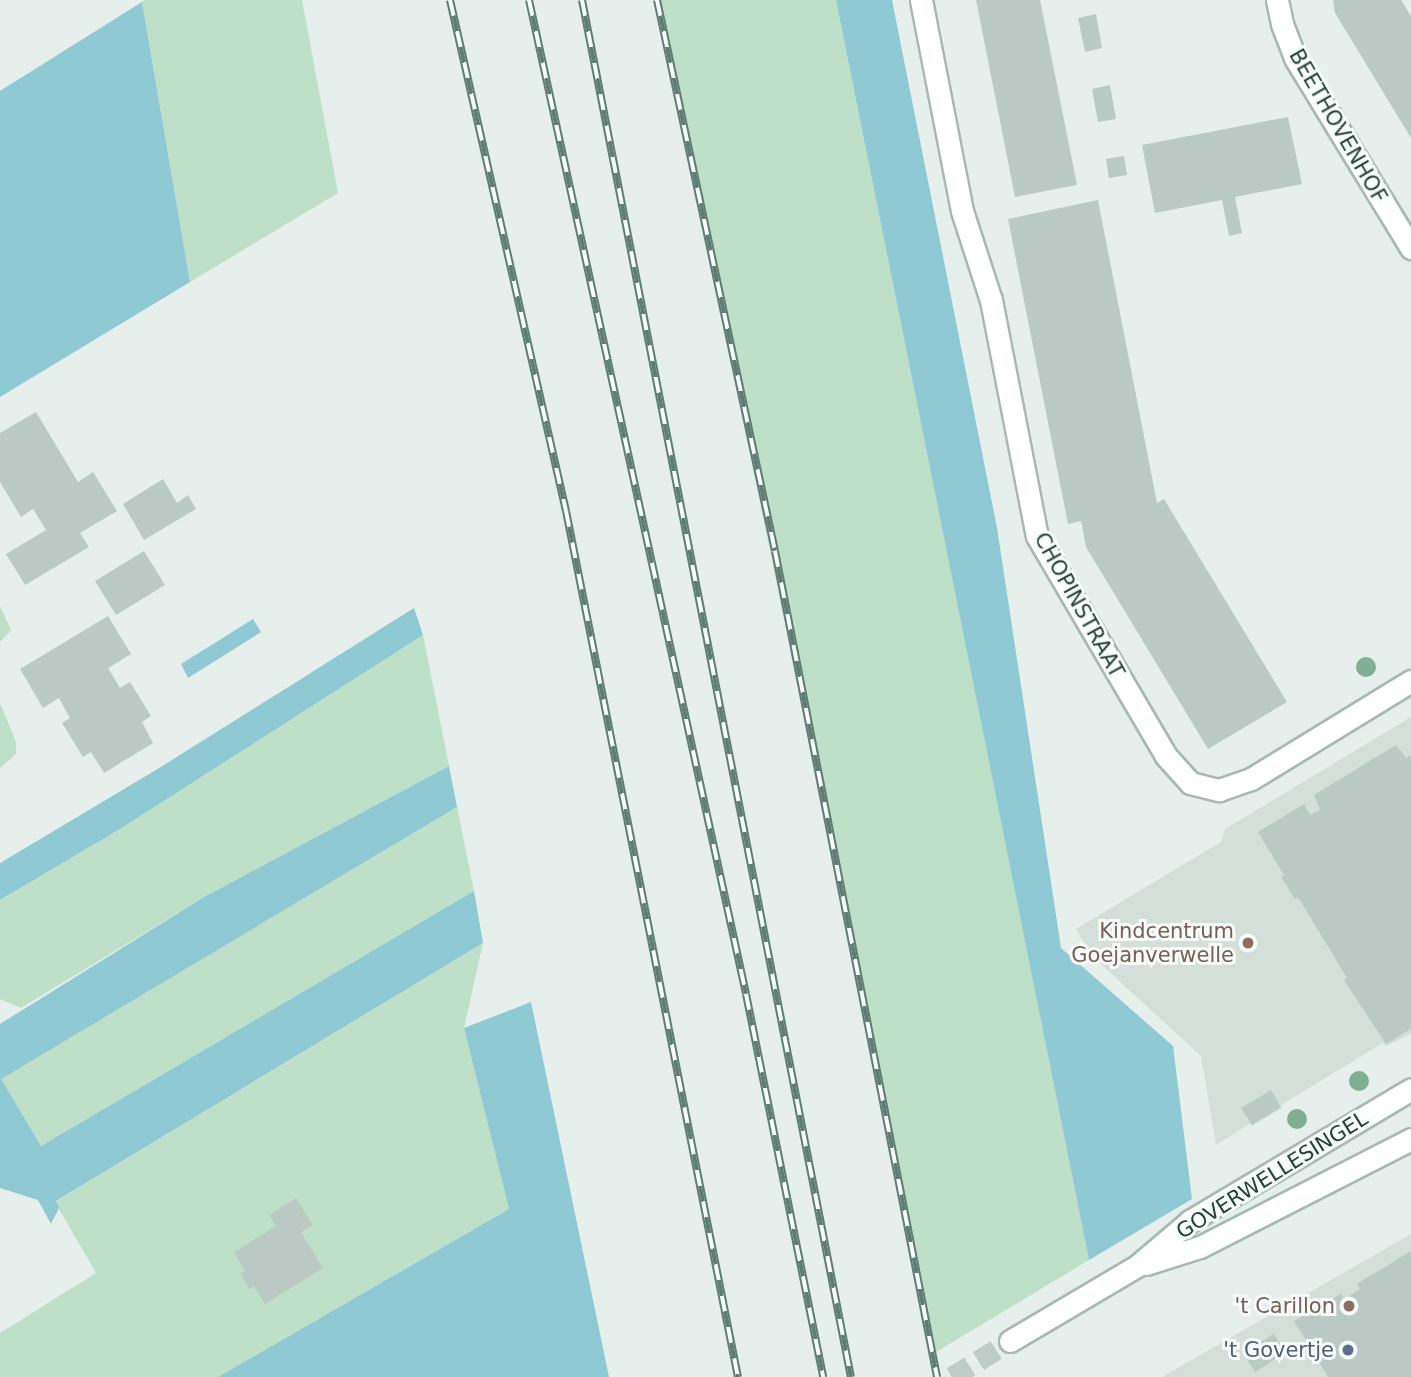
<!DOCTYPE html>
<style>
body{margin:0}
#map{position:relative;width:1411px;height:1377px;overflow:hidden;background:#e6efeb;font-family:"DejaVu Sans",sans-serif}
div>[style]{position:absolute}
.built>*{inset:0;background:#d4dfda}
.green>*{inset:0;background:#bfe0c8}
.water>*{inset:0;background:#8ec9d4}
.building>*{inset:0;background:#bbcac4}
.secondary-tunnel>*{height:21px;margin-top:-10.5px;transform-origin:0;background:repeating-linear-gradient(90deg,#bfccc8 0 21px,transparent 0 31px)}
.roads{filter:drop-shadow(2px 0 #a8b8b2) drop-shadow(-2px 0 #a8b8b2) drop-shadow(0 2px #a8b8b2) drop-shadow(0 -2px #a8b8b2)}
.street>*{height:21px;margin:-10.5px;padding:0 10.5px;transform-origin:10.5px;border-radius:10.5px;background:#fff}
.secondary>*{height:21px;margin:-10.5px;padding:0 10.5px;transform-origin:10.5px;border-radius:10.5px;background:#fff}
.rail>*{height:8px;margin-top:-4px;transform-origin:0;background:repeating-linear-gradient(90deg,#f7fbf9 0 16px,#5f7d75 0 32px);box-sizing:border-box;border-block:2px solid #5f7d75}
.trees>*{width:20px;height:20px;margin:-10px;border-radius:50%;background:#80af93}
.dots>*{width:19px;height:19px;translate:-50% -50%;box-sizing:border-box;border:4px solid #f7fbf9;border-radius:50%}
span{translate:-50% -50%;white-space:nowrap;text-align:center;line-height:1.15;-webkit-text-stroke:6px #f7fbf9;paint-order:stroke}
.street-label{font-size:21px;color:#24423a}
.education-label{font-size:21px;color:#785e54}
.right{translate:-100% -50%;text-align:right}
.service-label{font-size:21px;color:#4e5e75}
</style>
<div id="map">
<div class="built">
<i style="clip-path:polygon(1411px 717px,1411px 1034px,1386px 1046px,1383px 1043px,1281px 1105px,1282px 1108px,1252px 1126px,1250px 1124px,1216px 1145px,1201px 1056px,1092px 956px,1076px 929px,1221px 842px,1225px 829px)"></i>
<i style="clip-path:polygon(1411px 1234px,1411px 1377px,1162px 1377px)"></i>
</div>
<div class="green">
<i style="clip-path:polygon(145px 0,302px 0,338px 193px,190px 282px,142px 2px)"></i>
<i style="clip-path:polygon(656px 0,836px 0,1089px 1260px,936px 1352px)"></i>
<i style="clip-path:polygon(0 606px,11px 630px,0 642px)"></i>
<i style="clip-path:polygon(423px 635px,449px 766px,204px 897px,21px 1008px,0 999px,0 900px,120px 829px)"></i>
<i style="clip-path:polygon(0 703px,16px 742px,16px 754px,0 768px)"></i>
<i style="clip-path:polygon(457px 807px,474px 891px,41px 1146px,0 1079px)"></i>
<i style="clip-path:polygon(483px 943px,464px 1028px,509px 1209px,218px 1377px,0 1377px,0 1333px,96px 1273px,55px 1202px)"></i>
</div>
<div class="water">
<i style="clip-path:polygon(836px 0,892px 0,997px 528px,1061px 948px,1173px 1046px,1192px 1199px,1089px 1260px)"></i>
<i style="clip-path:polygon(142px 2px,190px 282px,0 397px,0 91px)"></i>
<i style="clip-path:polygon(414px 608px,423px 635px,120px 829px,0 900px,0 863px,156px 770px)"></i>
<i style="clip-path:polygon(253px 619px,261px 632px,188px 678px,181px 664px)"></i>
<i style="clip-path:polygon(449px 766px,457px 807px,1px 1079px,41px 1146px,474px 891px,483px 943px,56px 1201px,59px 1208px,51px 1224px,38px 1200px,0 1188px,0 1024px,204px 897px)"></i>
<i style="clip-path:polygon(531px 1002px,609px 1377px,218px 1377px,509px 1209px,464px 1028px)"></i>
</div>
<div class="building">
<i style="clip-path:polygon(976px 0,1040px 0,1077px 185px,1015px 197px)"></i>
<i style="clip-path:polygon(1333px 0,1401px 0,1411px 16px,1411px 138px,1335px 13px)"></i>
<i style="clip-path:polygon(1096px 14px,1102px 48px,1085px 52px,1078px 18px)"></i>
<i style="clip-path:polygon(1110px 85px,1116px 119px,1098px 122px,1092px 89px)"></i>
<i style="clip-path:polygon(1288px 117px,1302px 184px,1235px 197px,1242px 233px,1229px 236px,1222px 200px,1155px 213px,1142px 145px)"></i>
<i style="clip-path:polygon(1124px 156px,1127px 175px,1109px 178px,1106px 159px)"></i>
<i style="clip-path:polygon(1098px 200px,1157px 503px,1164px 499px,1287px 702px,1208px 749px,1086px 547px,1081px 521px,1068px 524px,1008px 219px)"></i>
<i style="clip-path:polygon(36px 412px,78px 482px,93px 472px,117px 511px,80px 533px,89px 547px,25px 585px,6px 554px,46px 530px,33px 509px,21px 517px,0 482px,0 433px)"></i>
<i style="clip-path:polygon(163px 479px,177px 503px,188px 495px,196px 509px,144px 540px,123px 504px)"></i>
<i style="clip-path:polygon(144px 551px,165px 585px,116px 615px,95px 581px)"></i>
<i style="clip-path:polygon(108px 616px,131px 654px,108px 668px,120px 688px,130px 682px,151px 716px,142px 722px,153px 743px,104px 773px,91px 752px,83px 757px,62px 723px,70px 718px,59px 698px,43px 708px,20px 669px)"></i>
<i style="clip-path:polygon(1396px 745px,1406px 758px,1411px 755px,1411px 1029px,1386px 1044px,1344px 980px,1347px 978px,1298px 897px,1295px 899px,1281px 877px,1284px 875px,1258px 832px,1304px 804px,1310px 815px,1320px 810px,1314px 795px)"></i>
<i style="clip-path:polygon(1271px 1090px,1281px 1107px,1252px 1125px,1241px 1108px)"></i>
<i style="clip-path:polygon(296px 1198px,313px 1225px,301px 1232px,323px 1268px,265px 1304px,254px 1286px,249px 1289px,240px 1274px,245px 1271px,234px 1252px,276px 1226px,269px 1215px)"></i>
<i style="clip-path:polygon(1411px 1251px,1411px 1377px,1328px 1377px,1294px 1321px,1341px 1294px,1344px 1299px,1360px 1289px,1357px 1284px)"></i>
<i style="clip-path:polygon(1274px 1334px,1285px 1353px,1255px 1372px,1243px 1352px)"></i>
</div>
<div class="secondary-tunnel">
<i style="left:952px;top:1377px;width:68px;rotate:-31.8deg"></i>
</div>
<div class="roads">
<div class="street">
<i style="left:921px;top:0;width:215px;rotate:79deg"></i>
<i style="left:962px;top:211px;width:94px;rotate:72deg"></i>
<i style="left:991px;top:300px;width:240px;rotate:79deg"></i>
<i style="left:1037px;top:536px;width:255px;rotate:59.6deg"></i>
<i style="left:1166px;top:756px;width:36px;rotate:48deg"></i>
<i style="left:1190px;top:783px;width:30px;rotate:14deg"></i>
<i style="left:1219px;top:790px;width:34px;rotate:-19deg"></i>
<i style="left:1251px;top:779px;width:188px;rotate:-31.5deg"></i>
<i style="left:1277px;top:0;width:25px;rotate:78deg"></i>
<i style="left:1282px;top:24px;width:36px;rotate:69deg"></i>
<i style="left:1295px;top:58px;width:223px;rotate:58.6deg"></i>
</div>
<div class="secondary">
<i style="left:1146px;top:1264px;width:57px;rotate:-17.5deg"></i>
<i style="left:1200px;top:1247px;width:237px;rotate:-27.1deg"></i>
<i style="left:1010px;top:1341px;width:147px;rotate:-30.6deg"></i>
<i style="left:1137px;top:1266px;width:70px;rotate:-40.3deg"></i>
<i style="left:1190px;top:1221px;width:257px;rotate:-30.8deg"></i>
</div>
</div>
<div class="rail">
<i style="left:450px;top:0;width:524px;rotate:77.21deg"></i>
<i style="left:566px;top:511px;width:883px;rotate:78.77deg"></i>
<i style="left:529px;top:0;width:1017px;rotate:77.68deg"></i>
<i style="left:746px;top:994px;width:391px;rotate:78.6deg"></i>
<i style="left:582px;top:0;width:1403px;rotate:78.95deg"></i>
<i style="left:657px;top:0;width:563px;rotate:77.91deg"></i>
<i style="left:775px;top:551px;width:842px;rotate:78.9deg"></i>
</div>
<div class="trees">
<i style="left:1366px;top:667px"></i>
<i style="left:1359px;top:1081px"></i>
<i style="left:1297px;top:1119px"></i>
</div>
<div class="dots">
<i style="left:1248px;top:943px;background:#8d6e63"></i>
<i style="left:1349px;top:1306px;background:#8d6e63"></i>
<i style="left:1348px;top:1350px;background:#5c6f8a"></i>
</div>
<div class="street-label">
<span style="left:1338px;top:126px;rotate:60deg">BEETHOVENHOF</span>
<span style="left:1079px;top:605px;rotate:61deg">CHOPINSTRAAT</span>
<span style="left:1272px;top:1175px;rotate:-32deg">GOVERWELLESINGEL</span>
</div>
<div class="education-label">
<span class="right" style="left:1234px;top:943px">Kindcentrum<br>Goejanverwelle</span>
<span class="right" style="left:1335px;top:1306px">'t Carillon</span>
</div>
<div class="service-label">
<span class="right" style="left:1334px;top:1350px">'t Govertje</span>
</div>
</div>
